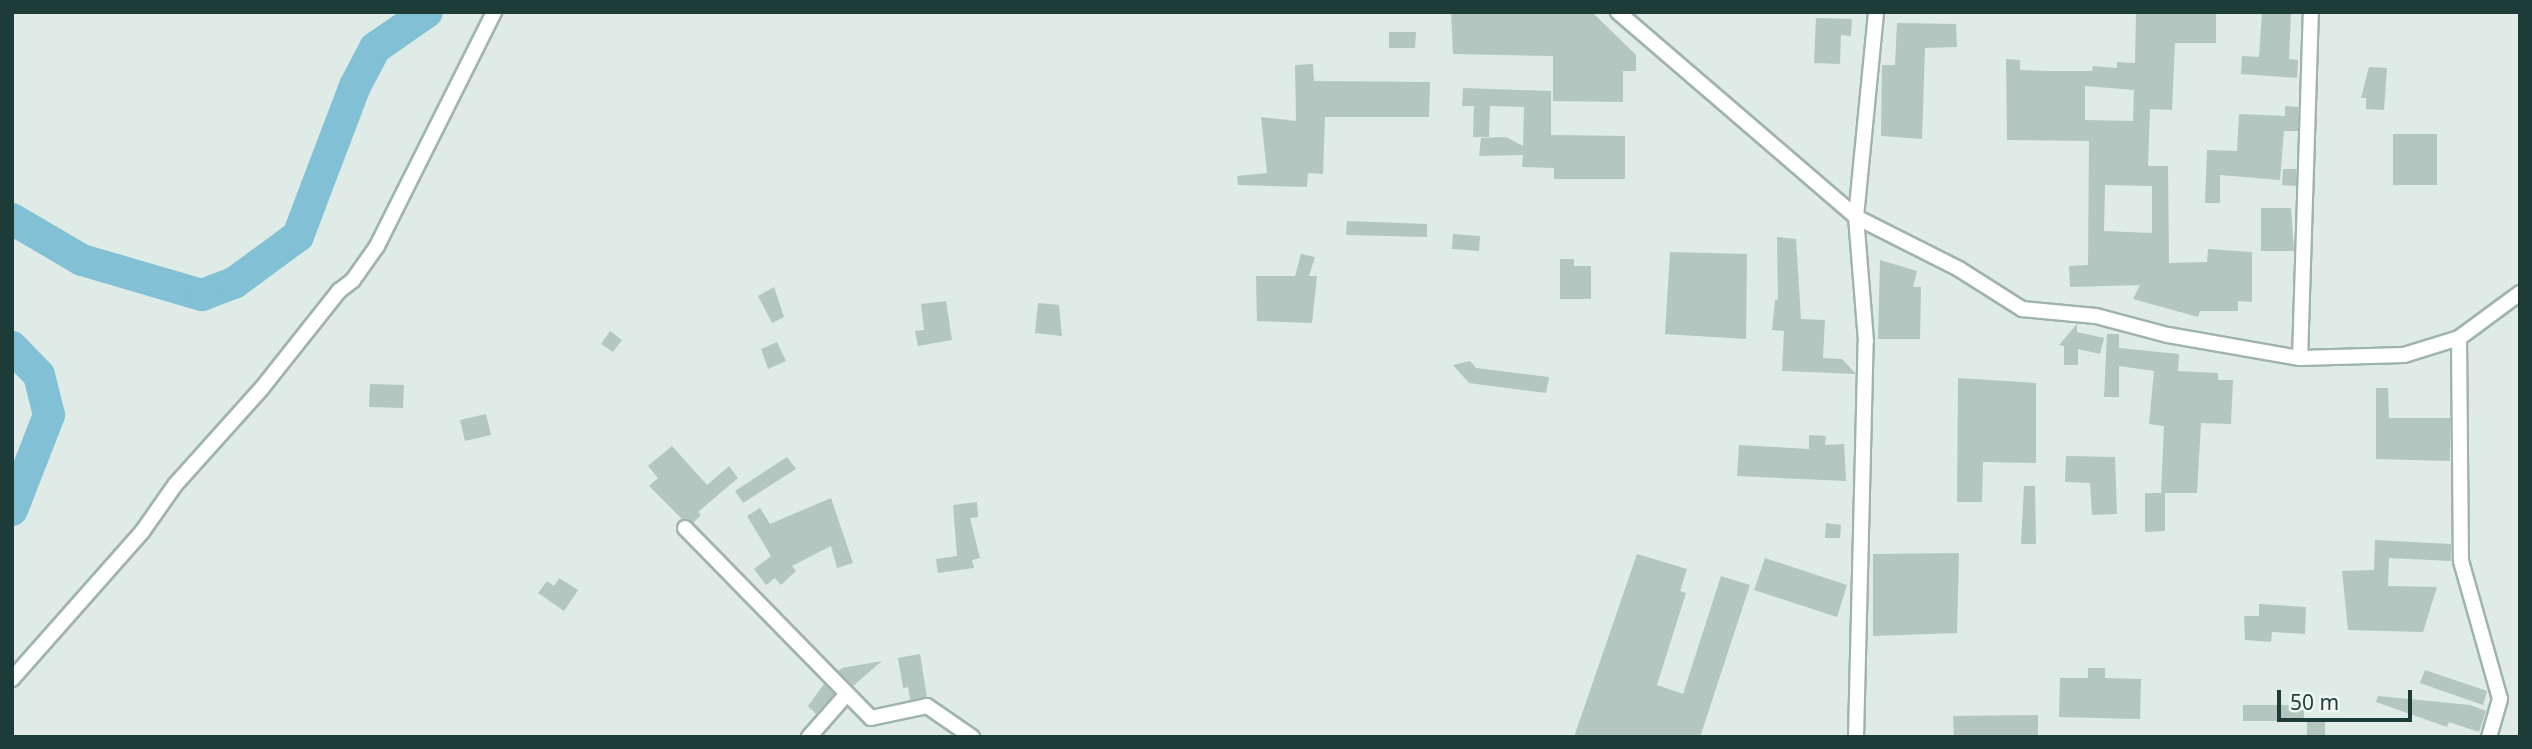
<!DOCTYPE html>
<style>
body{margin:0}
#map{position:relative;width:2532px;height:749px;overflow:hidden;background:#deebe6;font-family:"Noto Sans",sans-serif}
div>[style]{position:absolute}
.river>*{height:32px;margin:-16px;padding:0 16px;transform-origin:16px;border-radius:16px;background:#81c0d5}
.building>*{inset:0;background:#b3c6c0}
.roads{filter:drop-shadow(2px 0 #a1b3ae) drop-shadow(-2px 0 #a1b3ae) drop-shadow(0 2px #a1b3ae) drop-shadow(0 -2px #a1b3ae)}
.street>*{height:14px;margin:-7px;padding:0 7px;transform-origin:7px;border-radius:7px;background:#fff}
span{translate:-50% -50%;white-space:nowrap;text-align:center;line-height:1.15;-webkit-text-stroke:5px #eff7f4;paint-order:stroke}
.frame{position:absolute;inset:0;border:14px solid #1e3c37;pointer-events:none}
.scale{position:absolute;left:2277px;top:690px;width:135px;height:32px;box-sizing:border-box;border:4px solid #1e3c37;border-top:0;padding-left:9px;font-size:21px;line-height:24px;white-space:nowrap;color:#1e3c37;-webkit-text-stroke:5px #eff7f4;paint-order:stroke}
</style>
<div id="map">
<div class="river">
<i style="left:12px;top:219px;width:81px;rotate:30.4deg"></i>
<i style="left:82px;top:260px;width:125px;rotate:16.3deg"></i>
<i style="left:202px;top:295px;width:34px;rotate:-21deg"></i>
<i style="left:234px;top:283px;width:79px;rotate:-36.3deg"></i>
<i style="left:298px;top:236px;width:160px;rotate:-69.2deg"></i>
<i style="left:355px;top:86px;width:43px;rotate:-62.2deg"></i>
<i style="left:375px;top:48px;width:63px;rotate:-34.7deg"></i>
<i style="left:12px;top:347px;width:39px;rotate:46deg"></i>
<i style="left:39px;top:375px;width:41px;rotate:76deg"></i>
<i style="left:49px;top:415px;width:102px;rotate:111.3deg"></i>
</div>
<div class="building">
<i style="clip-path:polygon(1451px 12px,1592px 12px,1636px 55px,1636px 71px,1623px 71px,1623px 102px,1553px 101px,1553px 56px,1453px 54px)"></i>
<i style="clip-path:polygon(evenodd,2136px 12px,2216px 12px,2216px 43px,2175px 43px,2172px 110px,2150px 109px,2148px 166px,2168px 166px,2169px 263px,2207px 262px,2208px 249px,2252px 252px,2252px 302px,2238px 301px,2238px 311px,2200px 311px,2198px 317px,2133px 299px,2140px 285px,2070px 287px,2069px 266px,2088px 265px,2089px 141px,2007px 140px,2006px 59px,2020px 60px,2020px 70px,2047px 71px,2092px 71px,2093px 66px,2117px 68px,2117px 62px,2135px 63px,2136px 12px,2085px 86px,2134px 90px,2133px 121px,2085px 120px,2085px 86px,2136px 12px,2105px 185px,2152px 186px,2152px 233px,2104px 231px,2105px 185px)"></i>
<i style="clip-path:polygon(2262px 12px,2291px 12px,2289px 59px,2298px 60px,2297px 78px,2241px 74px,2242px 56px,2259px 57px)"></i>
<i style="clip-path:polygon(1816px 18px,1852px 19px,1851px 36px,1841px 35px,1840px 64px,1814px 63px)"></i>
<i style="clip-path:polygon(1897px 23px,1956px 24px,1957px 47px,1925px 48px,1922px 139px,1881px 136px,1882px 65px,1895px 65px)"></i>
<i style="clip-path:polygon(1389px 32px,1416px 32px,1415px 48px,1389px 48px)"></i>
<i style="clip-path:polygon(1313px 64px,1314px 81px,1430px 82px,1429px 117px,1325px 117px,1323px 174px,1308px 173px,1307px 187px,1238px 185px,1237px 176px,1267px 173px,1261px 117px,1296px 121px,1295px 65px)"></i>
<i style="clip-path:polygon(2369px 67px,2387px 68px,2384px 110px,2366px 109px,2366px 98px,2361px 98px)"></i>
<i style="clip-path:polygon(1463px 88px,1551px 91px,1551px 135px,1625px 136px,1625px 179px,1554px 179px,1554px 168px,1522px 167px,1523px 155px,1479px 156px,1481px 138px,1506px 137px,1523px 146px,1524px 107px,1490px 106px,1489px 137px,1473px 137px,1474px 106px,1462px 106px)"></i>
<i style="clip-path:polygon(2285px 106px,2298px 107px,2298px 131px,2284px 131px,2280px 180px,2220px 175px,2220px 203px,2205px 203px,2207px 150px,2237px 151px,2239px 114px,2285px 116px)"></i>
<i style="clip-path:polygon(2393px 134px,2437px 134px,2437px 185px,2393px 185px)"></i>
<i style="clip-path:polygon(2283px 169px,2296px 169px,2296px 186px,2282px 185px)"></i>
<i style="clip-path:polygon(2261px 208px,2291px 208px,2294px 251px,2261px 251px)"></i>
<i style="clip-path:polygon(1347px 221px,1427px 224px,1427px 237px,1346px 235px)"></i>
<i style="clip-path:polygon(1453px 234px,1480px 236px,1479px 251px,1452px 249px)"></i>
<i style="clip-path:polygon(1777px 237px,1796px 239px,1801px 319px,1825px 320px,1823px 358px,1842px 359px,1856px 374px,1782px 371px,1784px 331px,1772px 330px,1775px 300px,1778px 300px)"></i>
<i style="clip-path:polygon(1670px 252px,1747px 254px,1746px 339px,1665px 334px)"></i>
<i style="clip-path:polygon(1301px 254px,1315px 257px,1309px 276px,1317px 276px,1312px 323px,1257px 321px,1256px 276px,1295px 276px)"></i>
<i style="clip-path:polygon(1560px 259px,1574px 259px,1574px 266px,1591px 266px,1591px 299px,1560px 299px)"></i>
<i style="clip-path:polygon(1880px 260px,1917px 271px,1913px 287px,1921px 287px,1920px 339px,1878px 339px)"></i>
<i style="clip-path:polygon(774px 287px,784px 317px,772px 323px,758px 296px)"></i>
<i style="clip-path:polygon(946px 301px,952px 340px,918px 346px,915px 331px,924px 330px,921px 304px)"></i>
<i style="clip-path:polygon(1038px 303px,1059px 305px,1062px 336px,1035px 333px)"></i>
<i style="clip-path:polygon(2077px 324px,2077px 332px,2104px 338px,2100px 354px,2078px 349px,2078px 365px,2064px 365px,2064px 346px,2059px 345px)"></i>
<i style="clip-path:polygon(610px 331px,622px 340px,613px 352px,601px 344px)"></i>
<i style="clip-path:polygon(2107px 334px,2119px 334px,2119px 348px,2179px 354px,2178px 371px,2218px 373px,2218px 380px,2233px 380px,2231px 424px,2201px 423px,2197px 493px,2161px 493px,2164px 426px,2149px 424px,2154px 371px,2119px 366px,2119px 397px,2104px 397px)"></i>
<i style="clip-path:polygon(777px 342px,786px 361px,768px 369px,761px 349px)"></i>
<i style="clip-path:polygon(1470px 361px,1476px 368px,1549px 377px,1546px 393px,1469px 383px,1453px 365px)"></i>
<i style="clip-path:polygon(1958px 378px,2036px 383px,2036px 463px,1983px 462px,1982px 502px,1957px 502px)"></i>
<i style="clip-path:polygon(370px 384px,404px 385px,403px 408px,369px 407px)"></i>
<i style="clip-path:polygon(2376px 388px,2388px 388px,2389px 418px,2450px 418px,2450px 461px,2376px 459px)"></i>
<i style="clip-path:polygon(486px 414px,491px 435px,465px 441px,460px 420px)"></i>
<i style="clip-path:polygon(1809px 435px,1826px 436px,1825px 445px,1844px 444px,1846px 481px,1737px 476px,1739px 445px,1809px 449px)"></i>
<i style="clip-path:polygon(672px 446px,707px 485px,729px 466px,738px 478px,698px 512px,701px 515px,693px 523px,682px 519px,649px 486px,658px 478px,648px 466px)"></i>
<i style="clip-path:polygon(2066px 456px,2115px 457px,2117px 514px,2092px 515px,2090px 483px,2065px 482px)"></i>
<i style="clip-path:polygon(787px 457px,796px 469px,743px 503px,735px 491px)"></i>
<i style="clip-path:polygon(2024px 486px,2035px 486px,2036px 544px,2021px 544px)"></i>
<i style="clip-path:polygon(2145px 493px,2165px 493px,2165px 531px,2145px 532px)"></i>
<i style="clip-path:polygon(831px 498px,853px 563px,837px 568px,831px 546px,792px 566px,796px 571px,781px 585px,775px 578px,766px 585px,754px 569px,771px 556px,747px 516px,760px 508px,770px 524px)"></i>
<i style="clip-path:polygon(977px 502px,978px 517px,970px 518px,980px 558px,972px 560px,974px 568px,938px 573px,936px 559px,957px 556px,953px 505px)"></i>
<i style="clip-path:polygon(1826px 523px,1841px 525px,1840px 538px,1825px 538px)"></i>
<i style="clip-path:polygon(2375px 540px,2451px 544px,2451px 561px,2389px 558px,2388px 586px,2437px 587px,2423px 632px,2348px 630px,2342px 571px,2374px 570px)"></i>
<i style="clip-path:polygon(1959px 553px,1957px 633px,1873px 636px,1873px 554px)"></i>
<i style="clip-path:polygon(1637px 554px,1687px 569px,1680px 591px,1686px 593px,1657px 685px,1683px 694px,1721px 576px,1750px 585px,1700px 737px,1574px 737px)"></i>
<i style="clip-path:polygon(1765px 558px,1847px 585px,1837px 617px,1754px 590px)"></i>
<i style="clip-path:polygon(559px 578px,578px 590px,564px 611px,538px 593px,547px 581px,554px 586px)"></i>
<i style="clip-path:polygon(2259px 604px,2306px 607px,2305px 634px,2272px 632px,2271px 642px,2245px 640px,2244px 616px,2259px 616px)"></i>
<i style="clip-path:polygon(920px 654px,927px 697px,910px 700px,908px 687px,903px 688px,898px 658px)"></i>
<i style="clip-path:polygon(882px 661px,853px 686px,838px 671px,842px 668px)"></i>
<i style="clip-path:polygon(2088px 668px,2105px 668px,2105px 678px,2141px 679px,2140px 719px,2059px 717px,2060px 678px,2088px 678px)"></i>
<i style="clip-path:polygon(2425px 670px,2487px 691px,2483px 705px,2420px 683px)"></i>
<i style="clip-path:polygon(824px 684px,834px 694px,816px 714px,808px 706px)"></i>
<i style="clip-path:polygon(2378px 696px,2470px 705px,2486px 711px,2479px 732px,2449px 722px,2447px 727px,2376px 702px)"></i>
<i style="clip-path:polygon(2243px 705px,2304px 705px,2304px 721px,2243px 721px)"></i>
<i style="clip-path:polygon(2038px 715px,2038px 737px,1954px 737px,1953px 716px)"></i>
<i style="clip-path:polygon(2307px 720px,2325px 720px,2325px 737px,2307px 737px)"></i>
</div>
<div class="roads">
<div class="street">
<i style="left:1618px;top:12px;width:314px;rotate:40.7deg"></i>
<i style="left:1856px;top:217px;width:115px;rotate:26.8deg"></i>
<i style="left:1959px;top:269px;width:75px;rotate:32.4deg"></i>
<i style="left:2022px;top:309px;width:74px;rotate:5.4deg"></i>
<i style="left:2096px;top:316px;width:74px;rotate:14.8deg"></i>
<i style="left:2168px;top:335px;width:134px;rotate:9.9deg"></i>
<i style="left:2300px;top:358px;width:104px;rotate:-1.7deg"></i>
<i style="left:2404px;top:355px;width:58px;rotate:-17.2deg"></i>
<i style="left:2459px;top:338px;width:76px;rotate:-36.4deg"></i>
<i style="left:2459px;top:338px;width:223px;rotate:89.5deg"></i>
<i style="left:2461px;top:561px;width:143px;rotate:74.2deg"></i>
<i style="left:2500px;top:699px;width:40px;rotate:106deg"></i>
<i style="left:2300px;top:358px;width:346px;rotate:-88.2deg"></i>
<i style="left:685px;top:528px;width:266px;rotate:45.6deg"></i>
<i style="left:871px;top:718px;width:57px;rotate:-12.1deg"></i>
<i style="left:927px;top:706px;width:55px;rotate:34.6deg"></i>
<i style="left:12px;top:679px;width:196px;rotate:-48.5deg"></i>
<i style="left:142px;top:532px;width:57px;rotate:-54.9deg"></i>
<i style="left:175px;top:485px;width:130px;rotate:-48.1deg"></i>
<i style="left:262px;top:388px;width:124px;rotate:-51.6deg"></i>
<i style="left:339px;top:291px;width:18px;rotate:-38deg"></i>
<i style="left:353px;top:280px;width:42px;rotate:-54.8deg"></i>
<i style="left:377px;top:246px;width:262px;rotate:-63.4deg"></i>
<i style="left:809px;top:737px;width:56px;rotate:-48.6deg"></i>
<i style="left:1856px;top:737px;width:396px;rotate:-88.6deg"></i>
<i style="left:1866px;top:341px;width:124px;rotate:-94.6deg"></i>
<i style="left:1856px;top:217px;width:206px;rotate:-84.4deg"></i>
</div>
</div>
<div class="frame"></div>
<div class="scale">50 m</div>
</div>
